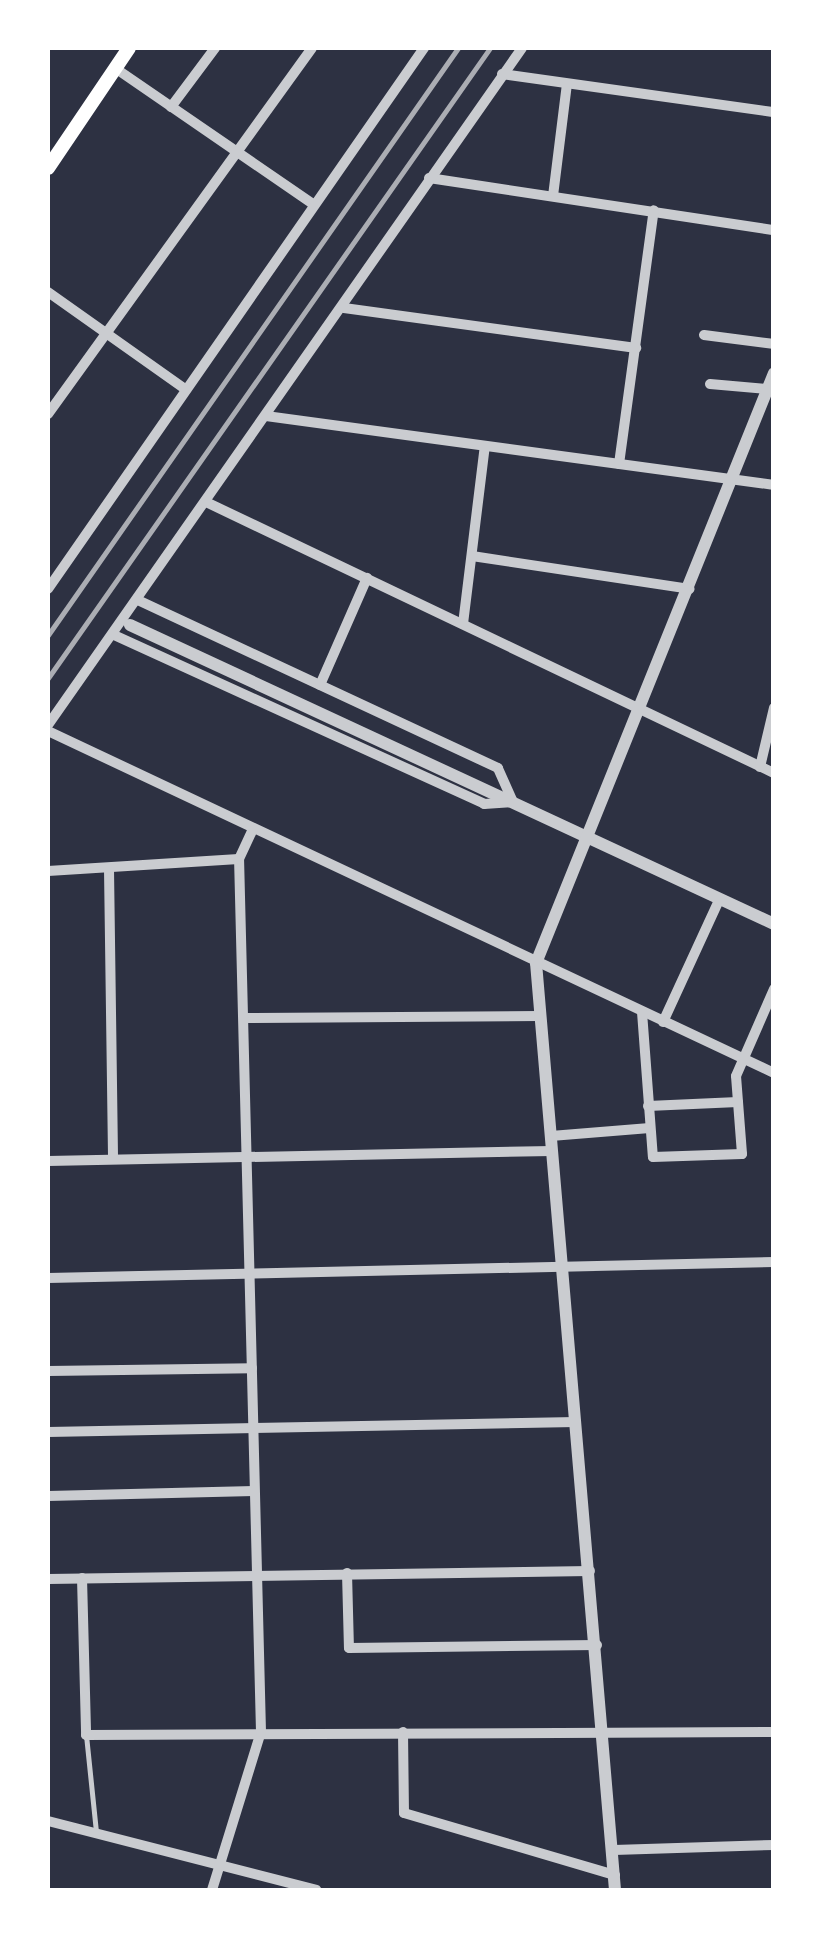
<!DOCTYPE html>
<style>
body{margin:0}
#map{position:relative;width:821px;height:1938px;overflow:hidden;background:#2d3142;font-family:"Space Grotesk",sans-serif}
div>[style]{position:absolute}
.service>*{height:5px;margin:-2.5px;padding:0 2.5px;transform-origin:2.5px;border-radius:2.5px;background:#caccd0}
.minor>*{height:10px;margin:-5px;padding:0 5px;transform-origin:5px;border-radius:5px;background:#caccd0}
.tertiary>*{height:12px;margin:-6px;padding:0 6px;transform-origin:6px;border-radius:6px;background:#caccd0}
.secondary>*{height:14px;margin:-7px;padding:0 7px;transform-origin:7px;border-radius:7px;background:#fff}
.rail>*{height:5px;margin:-2.5px;padding:0 2.5px;transform-origin:2.5px;border-radius:2.5px;background:#abadb3}
span{translate:-50% -50%;white-space:nowrap;text-align:center;line-height:1.15;-webkit-text-stroke:9px #fff;paint-order:stroke}
.frame{position:absolute;inset:0;border:50px solid #fff;pointer-events:none}
</style>
<div id="map">
<div class="service">
<i style="left:86px;top:1735px;width:98px;rotate:84.1deg"></i>
</div>
<div class="minor">
<i style="left:115px;top:68px;width:240px;rotate:34.5deg"></i>
<i style="left:502px;top:74px;width:275px;rotate:8deg"></i>
<i style="left:171px;top:107px;width:74px;rotate:-53.3deg"></i>
<i style="left:429px;top:178px;width:349px;rotate:8.6deg"></i>
<i style="left:553px;top:196px;width:113px;rotate:-82.9deg"></i>
<i style="left:48px;top:292px;width:164px;rotate:35.3deg"></i>
<i style="left:344px;top:308px;width:295px;rotate:7.8deg"></i>
<i style="left:704px;top:335px;width:71px;rotate:7.3deg"></i>
<i style="left:710px;top:384px;width:57px;rotate:5deg"></i>
<i style="left:48px;top:414px;width:451px;rotate:-54.2deg"></i>
<i style="left:266px;top:416px;width:513px;rotate:7.73deg"></i>
<i style="left:619px;top:464px;width:256px;rotate:-82.2deg"></i>
<i style="left:206px;top:502px;width:629px;rotate:25.51deg"></i>
<i style="left:472px;top:556px;width:220px;rotate:8.6deg"></i>
<i style="left:48px;top:589px;width:659px;rotate:-55.2deg"></i>
<i style="left:463px;top:624px;width:179px;rotate:-83deg"></i>
<i style="left:114px;top:635px;width:407px;rotate:24.5deg"></i>
<i style="left:484px;top:804px;width:29px;rotate:-4deg"></i>
<i style="left:513px;top:802px;width:37px;rotate:-114deg"></i>
<i style="left:498px;top:768px;width:397px;rotate:-155deg"></i>
<i style="left:320px;top:685px;width:117px;rotate:-66.3deg"></i>
<i style="left:48px;top:725px;width:826px;rotate:-55deg"></i>
<i style="left:48px;top:731px;width:803px;rotate:25.22deg"></i>
<i style="left:760px;top:767px;width:61px;rotate:-76.7deg"></i>
<i style="left:109px;top:869px;width:290px;rotate:89.2deg"></i>
<i style="left:48px;top:871px;width:191px;rotate:-3.6deg"></i>
<i style="left:642px;top:1012px;width:145px;rotate:85.7deg"></i>
<i style="left:653px;top:1157px;width:89px;rotate:-1.9deg"></i>
<i style="left:742px;top:1154px;width:78px;rotate:-94.4deg"></i>
<i style="left:736px;top:1076px;width:95px;rotate:-66.4deg"></i>
<i style="left:246px;top:1018px;width:293px;rotate:-0.4deg"></i>
<i style="left:663px;top:1022px;width:134px;rotate:-65.3deg"></i>
<i style="left:648px;top:1106px;width:90px;rotate:-2.5deg"></i>
<i style="left:551px;top:1136px;width:99px;rotate:-4.6deg"></i>
<i style="left:48px;top:1161px;width:504px;rotate:-1.14deg"></i>
<i style="left:48px;top:1278px;width:726px;rotate:-1.26deg"></i>
<i style="left:48px;top:1371px;width:204px;rotate:-0.8deg"></i>
<i style="left:48px;top:1432px;width:528px;rotate:-1.09deg"></i>
<i style="left:48px;top:1496px;width:206px;rotate:-1.4deg"></i>
<i style="left:347px;top:1573px;width:75px;rotate:88.5deg"></i>
<i style="left:349px;top:1648px;width:248px;rotate:-0.7deg"></i>
<i style="left:82px;top:1578px;width:157px;rotate:88.5deg"></i>
<i style="left:86px;top:1735px;width:688px;rotate:-0.25deg"></i>
<i style="left:48px;top:1579px;width:542px;rotate:-0.85deg"></i>
<i style="left:403px;top:1732px;width:81px;rotate:89.3deg"></i>
<i style="left:404px;top:1813px;width:220px;rotate:16.4deg"></i>
<i style="left:48px;top:1821px;width:277px;rotate:14.4deg"></i>
<i style="left:614px;top:1850px;width:160px;rotate:-1.8deg"></i>
<i style="left:212px;top:1890px;width:165px;rotate:-72.8deg"></i>
<i style="left:261px;top:1732px;width:873px;rotate:-91.44deg"></i>
<i style="left:239px;top:859px;width:31px;rotate:-65deg"></i>
</div>
<div class="tertiary">
<i style="left:130px;top:625px;width:710px;rotate:24.9deg"></i>
<i style="left:615px;top:1890px;width:930px;rotate:-94.87deg"></i>
<i style="left:536px;top:963px;width:636px;rotate:-68.03deg"></i>
</div>
<div class="secondary">
<i style="left:48px;top:168px;width:145px;rotate:-56deg"></i>
</div>
<div class="rail">
<i style="left:48px;top:635px;width:716px;rotate:-55.07deg"></i>
<i style="left:48px;top:678px;width:770px;rotate:-54.95deg"></i>
</div>
<div class="frame"></div>
</div>
